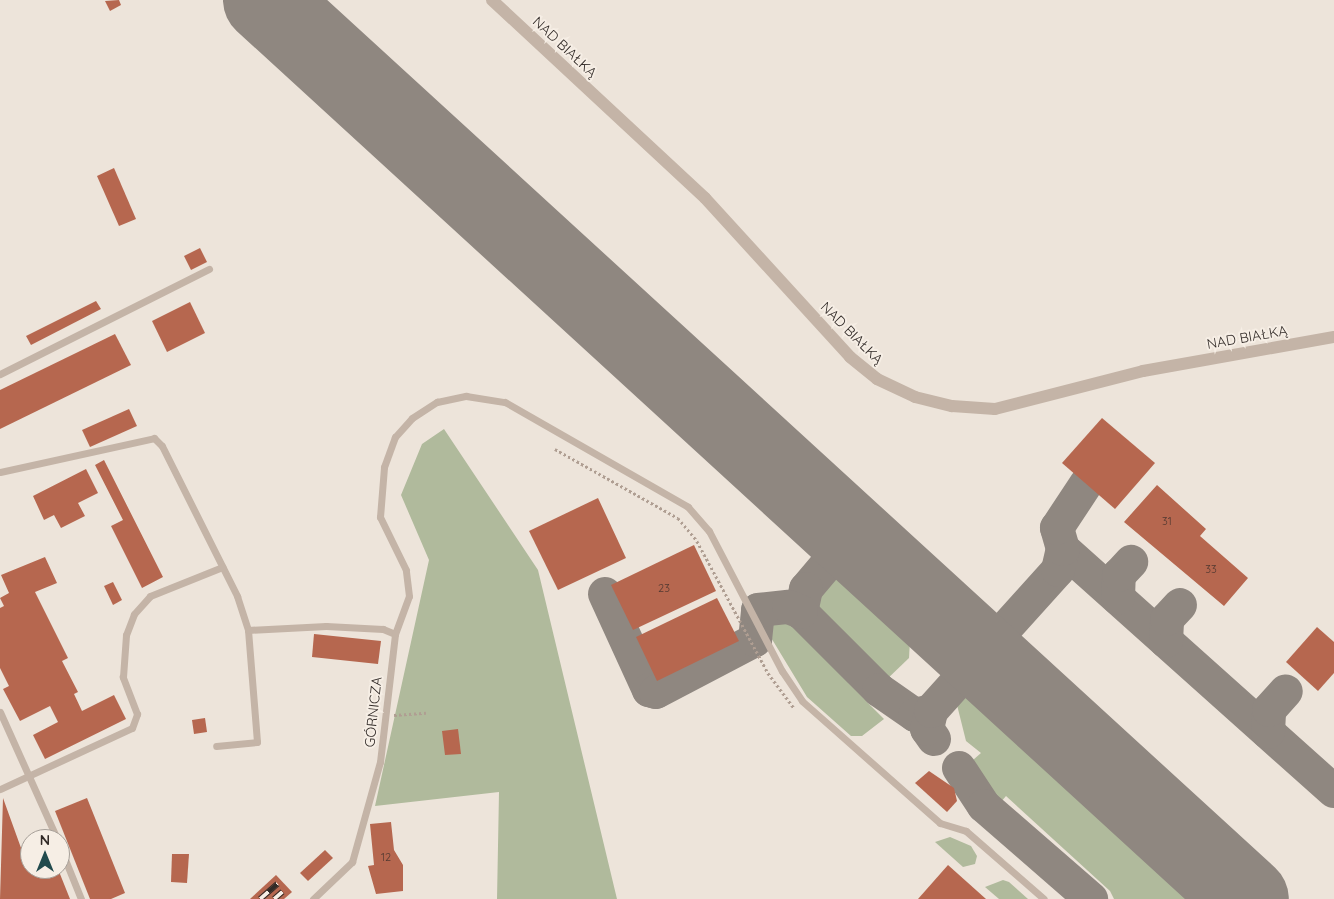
<!DOCTYPE html>
<meta charset="utf-8">
<style>
body{margin:0}
#map{position:relative;width:1334px;height:899px;overflow:hidden;background:#ede4da;font-family:Quicksand,sans-serif}
div>[style]{position:absolute}
.green>*{inset:0;background:#b0ba9c}
.taxiway>*{height:34px;margin:-17px;padding:0 17px;transform-origin:17px;border-radius:17px;background:#8f8780}
.runway>*{height:84px;margin:-42px;padding:0 42px;transform-origin:42px;border-radius:42px;background:#8f8780}
.building>*{inset:0;background:#b6674f}
.path>*{height:2.5px;margin-top:-1.25px;transform-origin:0;background:repeating-linear-gradient(90deg,#af9e92 0 2.5px,transparent 0 5px)}
.lane>*{height:7px;margin:-3.5px;padding:0 3.5px;transform-origin:3.5px;border-radius:3.5px;background:#c4b4a7}
.street>*{height:12px;margin:-6px;padding:0 6px;transform-origin:6px;border-radius:6px;background:#c4b4a7}
.rail>*{height:5.5px;margin-top:-2.75px;transform-origin:0;background:repeating-linear-gradient(90deg,#f6eee5 0 11px,#312a27 0 22px);box-sizing:border-box;border-block:1px solid #312a27}
span{translate:-50% -50%;white-space:nowrap;text-align:center;line-height:1.15;-webkit-text-stroke:4px #f6eee5;paint-order:stroke}
.number-label{font-size:11px;color:#523931}
.number-label span{-webkit-text-stroke-width:0}
.street-label{font-size:14px;color:#312a27}
.north{position:absolute;left:20px;top:829px;width:50px;height:50px;box-sizing:border-box;background:#f6eee5;border:1px solid #a7a099;border-radius:50%;rotate:0deg;font-size:14px;font-weight:700;line-height:20px;text-align:center;color:#312a27}
.north::after{content:'';display:block;margin:auto;width:18px;height:22px;background:#224b4d;clip-path:polygon(50% 0,100% 100%,50% 72%,0 100%)}
</style>
<div id="map">
<div class="green">
<i style="clip-path:polygon(444px 429px,538px 570px,617px 899px,497px 899px,499px 792px,375px 806px,429px 560px,401px 495px,422px 444px)"></i>
<i style="clip-path:polygon(835px 573px,910px 640px,909px 658px,883px 683px,811px 614px,812px 600px)"></i>
<i style="clip-path:polygon(776px 614px,789px 616px,808px 630px,876px 693px,866px 701px,884px 719px,862px 736px,851px 736px,807px 697px,761px 621px)"></i>
<i style="clip-path:polygon(965px 693px,971px 696px,1196px 899px,1114px 899px,1110px 891px,1006px 796px,1000px 803px,985px 788px,973px 760px,981px 753px,966px 741px,956px 701px)"></i>
<i style="clip-path:polygon(950px 837px,971px 846px,977px 856px,975px 864px,963px 867px,935px 842px)"></i>
<i style="clip-path:polygon(1003px 880px,1009px 882px,1028px 899px,999px 899px,985px 887px)"></i>
</div>
<div class="taxiway">
<i style="left:850px;top:537px;width:68px;rotate:130.2deg"></i>
<i style="left:806px;top:589px;width:24px;rotate:102deg"></i>
<i style="left:801px;top:612px;width:110px;rotate:45deg"></i>
<i style="left:879px;top:690px;width:44px;rotate:34.8deg"></i>
<i style="left:915px;top:715px;width:16px;rotate:-14deg"></i>
<i style="left:1063px;top:549px;width:363px;rotate:41.8deg"></i>
<i style="left:605px;top:594px;width:106px;rotate:65.4deg"></i>
<i style="left:649px;top:690px;width:7px;rotate:16deg"></i>
<i style="left:656px;top:692px;width:112px;rotate:-27.7deg"></i>
<i style="left:755px;top:640px;width:30px;rotate:-84deg"></i>
<i style="left:758px;top:610px;width:31px;rotate:-6deg"></i>
<i style="left:789px;top:607px;width:13px;rotate:23deg"></i>
<i style="left:1118px;top:598px;width:23px;rotate:-88deg"></i>
<i style="left:1119px;top:575px;width:18px;rotate:-47deg"></i>
<i style="left:1166px;top:641px;width:22px;rotate:-87deg"></i>
<i style="left:1167px;top:619px;width:19px;rotate:-47deg"></i>
<i style="left:1268px;top:732px;width:22px;rotate:-87deg"></i>
<i style="left:1269px;top:710px;width:25px;rotate:-48deg"></i>
<i style="left:934px;top:739px;width:12px;rotate:-125deg"></i>
<i style="left:927px;top:729px;width:18px;rotate:-77deg"></i>
<i style="left:931px;top:711px;width:190px;rotate:-48deg"></i>
<i style="left:1058px;top:570px;width:22px;rotate:-77deg"></i>
<i style="left:1063px;top:549px;width:22px;rotate:-106deg"></i>
<i style="left:1057px;top:528px;width:53px;rotate:-56.6deg"></i>
<i style="left:959px;top:768px;width:45px;rotate:56.7deg"></i>
<i style="left:984px;top:806px;width:142px;rotate:41deg"></i>
</div>
<div class="runway">
<i style="left:265px;top:0;width:1331px;rotate:42.47deg"></i>
</div>
<div class="building">
<i style="clip-path:polygon(119px 0,121px 5px,110px 11px,105px 1px)"></i>
<i style="clip-path:polygon(114px 168px,136px 219px,119px 226px,97px 176px)"></i>
<i style="clip-path:polygon(200px 248px,207px 262px,191px 270px,184px 256px)"></i>
<i style="clip-path:polygon(96px 301px,101px 309px,31px 345px,26px 336px)"></i>
<i style="clip-path:polygon(190px 302px,205px 333px,167px 352px,152px 321px)"></i>
<i style="clip-path:polygon(115px 334px,131px 365px,0 429px,0 390px)"></i>
<i style="clip-path:polygon(129px 409px,137px 426px,90px 447px,82px 430px)"></i>
<i style="clip-path:polygon(1102px 418px,1155px 463px,1115px 509px,1062px 463px)"></i>
<i style="clip-path:polygon(104px 460px,163px 577px,142px 588px,111px 526px,123px 520px,95px 465px)"></i>
<i style="clip-path:polygon(86px 469px,98px 493px,78px 503px,85px 516px,61px 528px,54px 515px,44px 520px,33px 496px)"></i>
<i style="clip-path:polygon(1157px 485px,1206px 529px,1200px 536px,1248px 578px,1224px 606px,1124px 522px)"></i>
<i style="clip-path:polygon(598px 498px,626px 558px,558px 590px,529px 531px)"></i>
<i style="clip-path:polygon(694px 545px,716px 591px,633px 630px,611px 585px)"></i>
<i style="clip-path:polygon(45px 557px,57px 583px,35px 592px,68px 658px,62px 661px,78px 692px,74px 694px,82px 711px,114px 695px,126px 719px,45px 759px,33px 735px,58px 722px,50px 706px,20px 721px,3px 689px,9px 686px,0 668px,0 608px,4px 606px,0 598px,9px 593px,1px 575px)"></i>
<i style="clip-path:polygon(113px 582px,122px 600px,113px 605px,104px 586px)"></i>
<i style="clip-path:polygon(717px 598px,739px 641px,657px 681px,636px 637px)"></i>
<i style="clip-path:polygon(1317px 627px,1334px 642px,1334px 673px,1318px 691px,1286px 662px)"></i>
<i style="clip-path:polygon(314px 634px,381px 641px,378px 664px,312px 657px)"></i>
<i style="clip-path:polygon(205px 718px,207px 732px,194px 734px,192px 720px)"></i>
<i style="clip-path:polygon(458px 729px,461px 754px,445px 755px,442px 731px)"></i>
<i style="clip-path:polygon(929px 771px,954px 788px,957px 801px,947px 812px,915px 783px)"></i>
<i style="clip-path:polygon(3px 798px,25px 859px,30px 857px,30px 869px,58px 869px,70px 899px,0 899px)"></i>
<i style="clip-path:polygon(87px 798px,125px 893px,111px 899px,90px 899px,55px 811px)"></i>
<i style="clip-path:polygon(391px 822px,394px 850px,403px 865px,403px 891px,376px 894px,368px 866px,374px 865px,370px 824px)"></i>
<i style="clip-path:polygon(325px 850px,333px 858px,308px 881px,300px 873px)"></i>
<i style="clip-path:polygon(172px 854px,189px 854px,187px 883px,171px 882px)"></i>
<i style="clip-path:polygon(948px 865px,986px 899px,918px 899px)"></i>
<i style="clip-path:polygon(276px 875px,292px 892px,284px 899px,250px 899px)"></i>
</div>
<div class="path">
<i style="left:555px;top:449px;width:141px;rotate:29.3deg"></i>
<i style="left:678px;top:518px;width:30px;rotate:50deg"></i>
<i style="left:697px;top:541px;width:150px;rotate:61.7deg"></i>
<i style="left:768px;top:673px;width:44px;rotate:53.4deg"></i>
<i style="left:394px;top:715px;width:32px;rotate:-4deg"></i>
</div>
<div class="lane">
<i style="left:0;top:374px;width:234px;rotate:-26.7deg"></i>
<i style="left:0;top:472px;width:158px;rotate:-12.4deg"></i>
<i style="left:154px;top:438px;width:11px;rotate:45deg"></i>
<i style="left:162px;top:446px;width:168px;rotate:63.4deg"></i>
<i style="left:237px;top:596px;width:36px;rotate:72deg"></i>
<i style="left:248px;top:630px;width:112px;rotate:85.4deg"></i>
<i style="left:257px;top:742px;width:41px;rotate:174.4deg"></i>
<i style="left:248px;top:630px;width:78px;rotate:-2.9deg"></i>
<i style="left:326px;top:626px;width:57px;rotate:3deg"></i>
<i style="left:383px;top:629px;width:13px;rotate:23deg"></i>
<i style="left:0;top:712px;width:139px;rotate:65.8deg"></i>
<i style="left:0;top:789px;width:145px;rotate:-24.8deg"></i>
<i style="left:132px;top:728px;width:15px;rotate:-70deg"></i>
<i style="left:137px;top:714px;width:40px;rotate:-111deg"></i>
<i style="left:123px;top:677px;width:42px;rotate:-85.9deg"></i>
<i style="left:126px;top:635px;width:22px;rotate:-69deg"></i>
<i style="left:134px;top:614px;width:24px;rotate:-48deg"></i>
<i style="left:150px;top:596px;width:78px;rotate:-21.9deg"></i>
<i style="left:60px;top:847px;width:56px;rotate:68deg"></i>
<i style="left:313px;top:899px;width:54px;rotate:-43.5deg"></i>
<i style="left:352px;top:862px;width:104px;rotate:-74.4deg"></i>
<i style="left:380px;top:762px;width:129px;rotate:-83.3deg"></i>
<i style="left:395px;top:634px;width:40px;rotate:-69.8deg"></i>
<i style="left:409px;top:596px;width:26px;rotate:-97deg"></i>
<i style="left:406px;top:570px;width:59px;rotate:-116.1deg"></i>
<i style="left:380px;top:517px;width:50px;rotate:-85.4deg"></i>
<i style="left:384px;top:467px;width:32px;rotate:-70deg"></i>
<i style="left:395px;top:437px;width:25px;rotate:-48deg"></i>
<i style="left:412px;top:418px;width:30px;rotate:-33deg"></i>
<i style="left:437px;top:402px;width:30px;rotate:-12deg"></i>
<i style="left:466px;top:396px;width:39px;rotate:9deg"></i>
<i style="left:505px;top:402px;width:211px;rotate:29.8deg"></i>
<i style="left:688px;top:507px;width:32px;rotate:49deg"></i>
<i style="left:709px;top:531px;width:158px;rotate:62.5deg"></i>
<i style="left:782px;top:671px;width:36px;rotate:56deg"></i>
<i style="left:802px;top:701px;width:184px;rotate:41.5deg"></i>
<i style="left:940px;top:823px;width:27px;rotate:17deg"></i>
<i style="left:966px;top:831px;width:103px;rotate:41.1deg"></i>
</div>
<div class="street">
<i style="left:492px;top:0;width:291px;rotate:42.9deg"></i>
<i style="left:705px;top:198px;width:215px;rotate:47.6deg"></i>
<i style="left:850px;top:357px;width:35px;rotate:39deg"></i>
<i style="left:877px;top:379px;width:42px;rotate:25.3deg"></i>
<i style="left:915px;top:397px;width:38px;rotate:14deg"></i>
<i style="left:952px;top:406px;width:43px;rotate:4deg"></i>
<i style="left:995px;top:409px;width:153px;rotate:-14.4deg"></i>
<i style="left:1143px;top:371px;width:194px;rotate:-10.1deg"></i>
</div>
<div class="rail">
<i style="left:260px;top:899px;width:23px;rotate:-41deg"></i>
<i style="left:274px;top:899px;width:11px;rotate:-41deg"></i>
</div>
<div class="number-label">
<span style="left:1167px;top:521px">31</span>
<span style="left:1211px;top:569px">33</span>
<span style="left:664px;top:588px">23</span>
<span style="left:386px;top:857px">12</span>
</div>
<div class="street-label">
<span style="left:565px;top:47px;rotate:43deg">NAD BIAŁKĄ</span>
<span style="left:852px;top:333px;rotate:45deg">NAD BIAŁKĄ</span>
<span style="left:1247px;top:337px;rotate:-10deg">NAD BIAŁKĄ</span>
<span style="left:373px;top:712px;rotate:-84deg">GÓRNICZA</span>
</div>
<div class="north">N</div>
</div>
